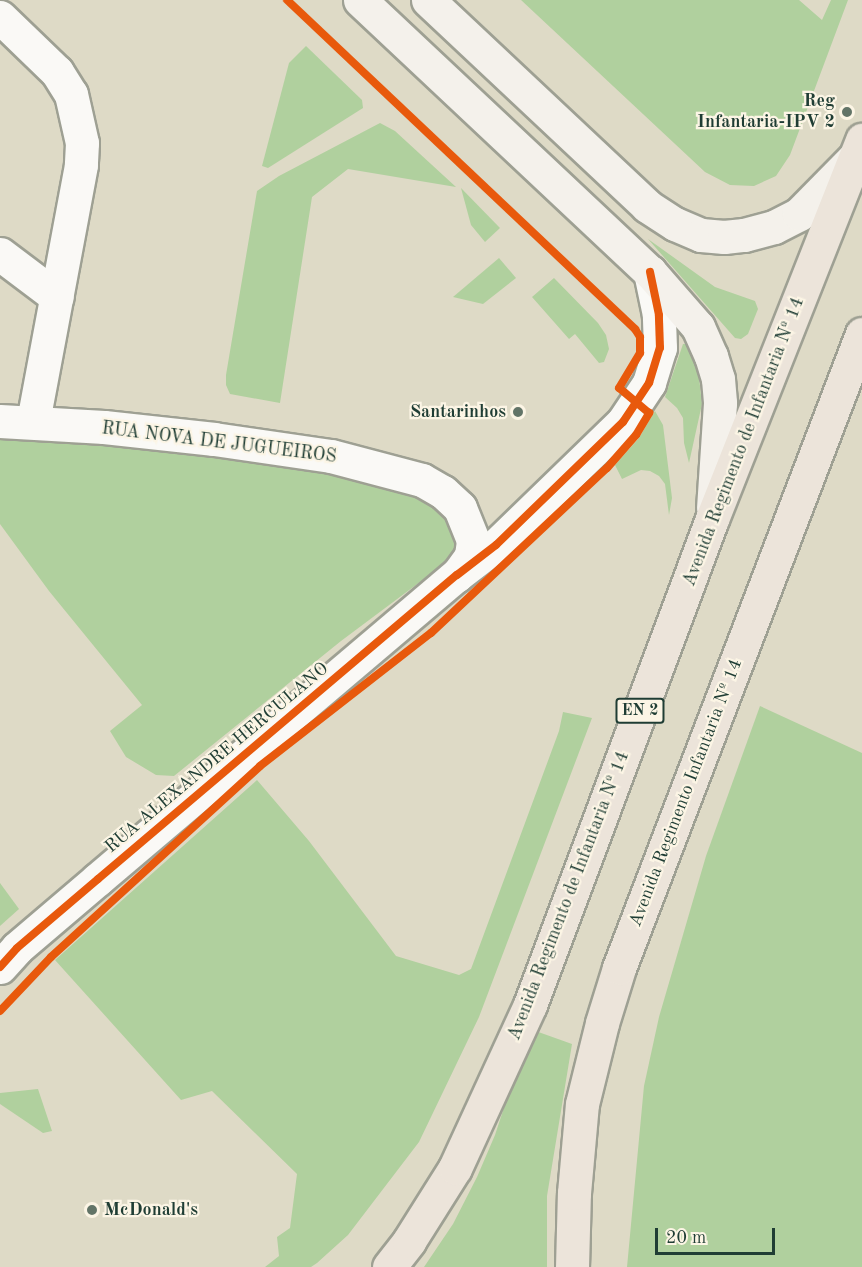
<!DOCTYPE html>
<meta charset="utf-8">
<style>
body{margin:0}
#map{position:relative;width:862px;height:1267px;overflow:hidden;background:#dedac6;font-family:"Old Standard TT",serif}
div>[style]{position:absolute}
.green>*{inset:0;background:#b0d09e}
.roads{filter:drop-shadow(2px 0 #9ea093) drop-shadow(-2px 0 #9ea093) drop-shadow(0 2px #9ea093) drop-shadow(0 -2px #9ea093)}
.street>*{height:33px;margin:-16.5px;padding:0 16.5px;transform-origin:16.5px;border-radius:16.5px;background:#faf9f6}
.secondary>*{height:33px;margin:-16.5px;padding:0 16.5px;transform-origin:16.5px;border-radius:16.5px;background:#f4f1eb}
.primary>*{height:33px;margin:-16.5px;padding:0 16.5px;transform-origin:16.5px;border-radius:16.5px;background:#ece4da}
.cycleway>*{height:8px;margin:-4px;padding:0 4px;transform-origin:4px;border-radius:4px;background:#e8590c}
.dots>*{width:16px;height:16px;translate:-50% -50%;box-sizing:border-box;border:3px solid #fcf5e5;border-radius:50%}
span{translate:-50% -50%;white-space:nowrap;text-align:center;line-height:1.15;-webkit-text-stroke:4.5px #fcf5e5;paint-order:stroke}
.shield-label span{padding:2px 4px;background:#fcf5e5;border:2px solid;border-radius:4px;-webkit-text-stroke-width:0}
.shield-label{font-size:16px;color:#1f3d34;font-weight:700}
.poi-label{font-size:18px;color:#1f3d34;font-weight:700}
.right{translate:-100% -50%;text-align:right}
.left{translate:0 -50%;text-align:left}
.street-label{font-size:18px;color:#1f3d34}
.scale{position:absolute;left:655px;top:1228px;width:120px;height:27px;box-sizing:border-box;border:3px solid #1f3d34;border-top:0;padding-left:8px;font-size:18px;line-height:21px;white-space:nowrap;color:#1f3d34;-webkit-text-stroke:4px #fcf5e5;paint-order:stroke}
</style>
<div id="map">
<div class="green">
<i style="clip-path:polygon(521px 0,799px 0,822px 20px,831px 0,848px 0,790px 155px,776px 176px,754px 186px,730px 185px,705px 172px)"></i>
<i style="clip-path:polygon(306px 46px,362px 100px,363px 108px,268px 168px,262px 166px,289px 63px)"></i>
<i style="clip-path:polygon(380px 123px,395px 131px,456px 187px,348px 169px,312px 197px,280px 403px,230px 394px,226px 385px,226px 375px,257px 191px,279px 176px)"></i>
<i style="clip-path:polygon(461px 188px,500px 228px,485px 242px,471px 225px)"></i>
<i style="clip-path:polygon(648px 239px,715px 287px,755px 301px,758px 309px,748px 334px,741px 339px,735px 338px)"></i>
<i style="clip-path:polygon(499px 258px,516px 278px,483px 304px,453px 297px)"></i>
<i style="clip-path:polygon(554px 278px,598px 323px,606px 335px,609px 349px,604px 362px,599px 363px,575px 334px,569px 339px,532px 297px)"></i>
<i style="clip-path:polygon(683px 344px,689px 344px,699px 377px,702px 404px,689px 463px,684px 443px,683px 418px,677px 408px,665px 397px)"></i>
<i style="clip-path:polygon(655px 411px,663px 425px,672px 498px,669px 515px,665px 484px,659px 476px,650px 471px,641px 470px,622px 479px,615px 465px,639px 438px)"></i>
<i style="clip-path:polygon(0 438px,164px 445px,406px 484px,446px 508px,457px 537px,455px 550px,444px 564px,341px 641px,174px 776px,156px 775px,126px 757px,110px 731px,142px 705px,49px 591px,0 524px)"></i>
<i style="clip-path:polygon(760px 706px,862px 753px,862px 1267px,627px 1267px,644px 1086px,659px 1017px,706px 856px)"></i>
<i style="clip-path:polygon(563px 712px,592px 718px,479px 1017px,419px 1142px,348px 1235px,317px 1263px,311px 1267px,265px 1267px,279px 1256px,277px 1237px,290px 1228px,297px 1174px,212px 1091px,181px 1100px,55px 960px,257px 780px,309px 841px,396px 956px,459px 975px,471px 969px,559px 731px)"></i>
<i style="clip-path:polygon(0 883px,19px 909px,0 926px)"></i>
<i style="clip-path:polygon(530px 1029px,572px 1044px,547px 1196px,547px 1267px,424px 1267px,453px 1224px,477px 1177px,495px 1135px)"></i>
<i style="clip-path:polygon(38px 1089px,52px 1131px,43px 1133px,0 1104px,0 1093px)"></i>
</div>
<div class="roads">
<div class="street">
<i style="left:0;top:17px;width:79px;rotate:44deg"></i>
<i style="left:57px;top:72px;width:26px;rotate:58deg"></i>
<i style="left:71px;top:94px;width:50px;rotate:77.3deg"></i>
<i style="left:82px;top:143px;width:22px;rotate:93deg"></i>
<i style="left:81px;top:165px;width:260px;rotate:100.6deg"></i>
<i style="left:0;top:254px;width:71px;rotate:37deg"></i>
<i style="left:0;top:421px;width:104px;rotate:3.3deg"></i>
<i style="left:104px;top:427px;width:111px;rotate:6.2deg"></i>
<i style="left:214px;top:439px;width:118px;rotate:8.3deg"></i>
<i style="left:331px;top:456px;width:94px;rotate:14.8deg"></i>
<i style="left:422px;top:480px;width:24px;rotate:30deg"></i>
<i style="left:443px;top:492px;width:23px;rotate:43deg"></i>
<i style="left:460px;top:508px;width:35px;rotate:68deg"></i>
<i style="left:473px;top:541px;width:15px;rotate:98deg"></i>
<i style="left:471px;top:556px;width:24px;rotate:126deg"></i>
<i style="left:0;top:967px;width:25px;rotate:-48deg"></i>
<i style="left:17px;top:948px;width:106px;rotate:-40.4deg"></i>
<i style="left:98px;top:879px;width:470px;rotate:-40.3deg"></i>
<i style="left:457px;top:575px;width:49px;rotate:-37.6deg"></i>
<i style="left:496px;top:545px;width:177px;rotate:-44.1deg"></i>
<i style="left:623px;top:422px;width:47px;rotate:-56.3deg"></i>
<i style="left:649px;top:383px;width:37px;rotate:-73deg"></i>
<i style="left:660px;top:348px;width:33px;rotate:-92deg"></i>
<i style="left:659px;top:315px;width:44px;rotate:-101.8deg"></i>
</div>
<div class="secondary">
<i style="left:360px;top:0;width:398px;rotate:43.2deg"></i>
<i style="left:650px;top:272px;width:73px;rotate:48.9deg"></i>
<i style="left:698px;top:327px;width:32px;rotate:66deg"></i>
<i style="left:711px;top:356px;width:24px;rotate:73deg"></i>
<i style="left:718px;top:379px;width:24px;rotate:85deg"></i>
<i style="left:720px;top:403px;width:105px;rotate:93.8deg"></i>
<i style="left:428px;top:0;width:301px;rotate:43.2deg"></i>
<i style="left:647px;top:206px;width:33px;rotate:33deg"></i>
<i style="left:675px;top:224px;width:28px;rotate:23deg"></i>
<i style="left:701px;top:235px;width:23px;rotate:5deg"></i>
<i style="left:724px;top:237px;width:20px;rotate:-6deg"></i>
<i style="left:744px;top:235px;width:31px;rotate:-15deg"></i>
<i style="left:774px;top:227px;width:28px;rotate:-27deg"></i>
<i style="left:799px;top:214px;width:81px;rotate:-45.5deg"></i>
</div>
<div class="primary">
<i style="left:389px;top:1267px;width:33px;rotate:-52deg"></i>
<i style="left:409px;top:1241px;width:86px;rotate:-57.8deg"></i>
<i style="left:455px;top:1168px;width:179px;rotate:-65.3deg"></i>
<i style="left:530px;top:1005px;width:519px;rotate:-69.47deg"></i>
<i style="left:712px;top:519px;width:408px;rotate:-68.4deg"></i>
<i style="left:572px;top:1267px;width:74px;rotate:-88.5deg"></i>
<i style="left:574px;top:1193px;width:89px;rotate:-84.9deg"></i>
<i style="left:582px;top:1104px;width:83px;rotate:-76.1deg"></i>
<i style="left:602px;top:1023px;width:58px;rotate:-72.8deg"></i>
<i style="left:619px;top:968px;width:679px;rotate:-69.03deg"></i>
</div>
</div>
<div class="cycleway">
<i style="left:0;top:967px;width:25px;rotate:-48deg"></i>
<i style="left:17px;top:948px;width:106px;rotate:-40.4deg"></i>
<i style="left:98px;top:879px;width:470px;rotate:-40.3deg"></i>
<i style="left:457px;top:575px;width:49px;rotate:-37.6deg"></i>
<i style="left:496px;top:545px;width:177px;rotate:-44.1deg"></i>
<i style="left:623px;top:422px;width:47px;rotate:-56.3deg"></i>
<i style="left:649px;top:383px;width:37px;rotate:-73deg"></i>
<i style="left:660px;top:348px;width:33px;rotate:-92deg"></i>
<i style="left:659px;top:315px;width:44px;rotate:-101.8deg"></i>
<i style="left:0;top:1011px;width:74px;rotate:-46.6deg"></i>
<i style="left:51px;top:957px;width:283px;rotate:-42.4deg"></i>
<i style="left:260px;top:766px;width:217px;rotate:-37.9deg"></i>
<i style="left:431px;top:633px;width:241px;rotate:-43.2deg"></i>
<i style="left:607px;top:468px;width:44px;rotate:-48.7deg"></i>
<i style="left:636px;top:435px;width:26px;rotate:-59deg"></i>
<i style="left:649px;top:413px;width:39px;rotate:-140deg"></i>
<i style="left:619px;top:388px;width:41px;rotate:-59deg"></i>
<i style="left:640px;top:353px;width:16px;rotate:-90deg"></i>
<i style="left:640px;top:337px;width:9px;rotate:-122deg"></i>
<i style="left:635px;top:329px;width:479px;rotate:-136.6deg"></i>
</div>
<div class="dots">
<i style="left:847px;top:112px;background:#627467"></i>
<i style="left:518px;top:412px;background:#627467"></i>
<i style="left:92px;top:1210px;background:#627467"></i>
</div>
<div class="shield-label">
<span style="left:640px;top:711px">EN 2</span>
</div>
<div class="poi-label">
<span class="right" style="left:835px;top:112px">Reg<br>Infantaria-IPV 2</span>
<span class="right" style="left:506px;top:412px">Santarinhos</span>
<span class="left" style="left:104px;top:1210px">McDonald's</span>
</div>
<div class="street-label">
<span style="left:744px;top:442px;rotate:-69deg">Avenida Regimento de Infantaria Nº 14</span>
<span style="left:219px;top:443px;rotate:7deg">RUA NOVA DE JUGUEIROS</span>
<span style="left:217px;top:758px;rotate:-40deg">RUA ALEXANDRE HERCULANO</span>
<span style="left:686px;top:793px;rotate:-69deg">Avenida Regimento Infantaria Nº 14</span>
<span style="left:569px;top:896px;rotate:-69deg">Avenida Regimento de Infantaria Nº 14</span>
</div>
<div class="scale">20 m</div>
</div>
